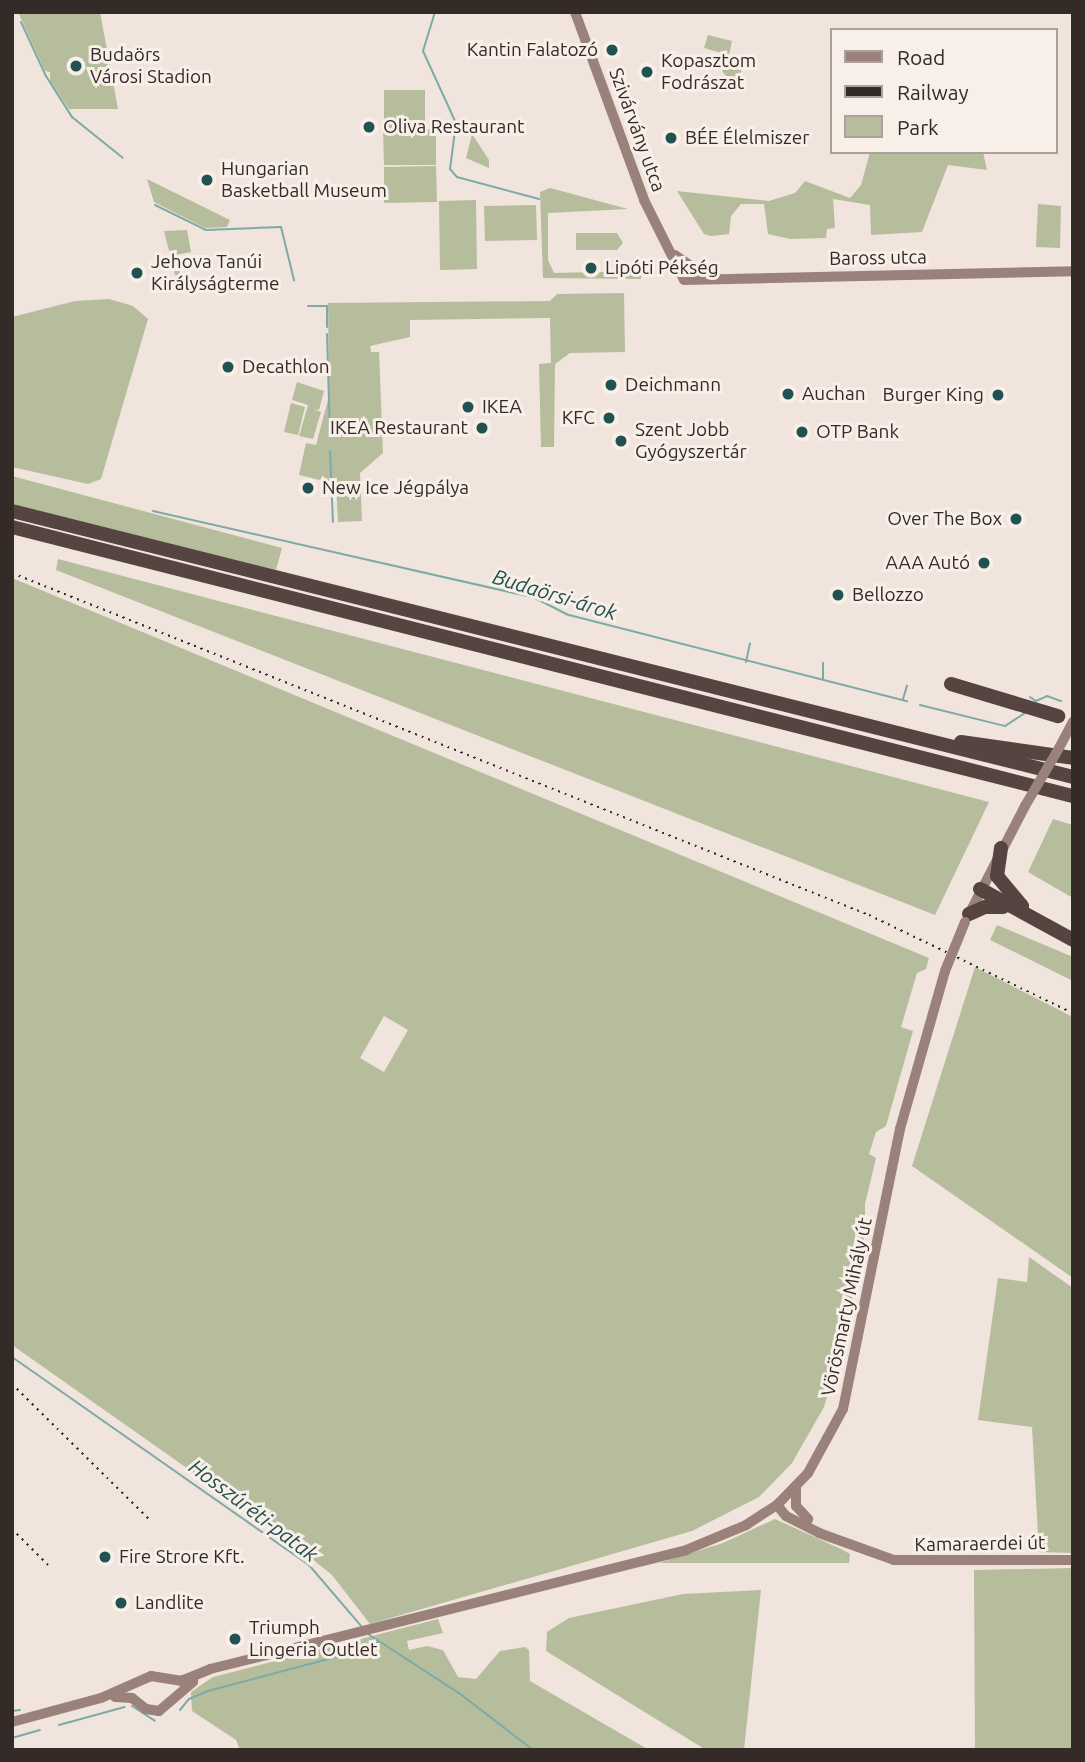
<!DOCTYPE html>
<meta charset="utf-8">
<style>
body{margin:0}
#map{position:relative;width:1085px;height:1762px;overflow:hidden;background:#f0e4dc;font-family:Ubuntu,sans-serif}
div>[style]{position:absolute}
.green>*{inset:0;background:#b6bd9d}
.round{border-radius:50%}
.stream>*{height:2px;margin:-1px;padding:0 1px;transform-origin:1px;border-radius:1px;background:#7daaa7}
.secondary>*{height:10px;margin:-5px;padding:0 5px;transform-origin:5px;border-radius:5px;background:#9a827a}
.highway>*{height:14px;margin:-7px;padding:0 7px;transform-origin:7px;border-radius:7px;background:#554440}
.rail>*{height:2px;margin-top:-1px;transform-origin:0;background:repeating-linear-gradient(90deg,#342b28 0 2px,transparent 0 7px)}
.secondary-bridge>*{height:10px;margin:-5px;padding:0 5px;transform-origin:5px;border-radius:5px;background:#9a827a}
.dots>*{width:19px;height:19px;translate:-50% -50%;box-sizing:border-box;border:4px solid #f8efe8;border-radius:50%}
span{translate:-50% -50%;white-space:nowrap;text-align:center;line-height:1.15;-webkit-text-stroke:6px #f8efe8;paint-order:stroke}
.poi-label{font-size:19px;color:#342b28}
.right{translate:-100% -50%;text-align:right}
.left{translate:0 -50%;text-align:left}
.street-label{font-size:19px;color:#342b28}
.water-label{font-size:21px;color:#215250;font-style:italic}
.frame{position:absolute;inset:0;border:14px solid #342b28;pointer-events:none}
.legend{position:absolute;left:830px;top:28px;width:228px;height:126px;box-sizing:border-box;background:#f8efe8;border:2px solid #aaa19b;margin:0;padding:9px 12px;list-style:none;font-size:21px;color:#342b28}
.legend li{display:flex;align-items:center;gap:14px;height:35px}
.legend b{width:35px;border:2px solid #aaa19b}
</style>
<div id="map">
<div class="green">
<i style="clip-path:polygon(18px 12px,100px 12px,118px 109px,69px 109px,50px 81px,50px 72px,45px 71px)"></i>
<i style="clip-path:polygon(708px 35px,732px 41px,729px 55px,704px 48px)"></i>
<i class="round" style="left:722px;top:58px;width:20px;height:20px"></i>
<i style="clip-path:polygon(384px 90px,425px 90px,425px 127px,384px 128px)"></i>
<i style="clip-path:polygon(383px 129px,436px 129px,436px 165px,384px 165px)"></i>
<i style="clip-path:polygon(472px 134px,489px 160px,489px 168px,466px 158px)"></i>
<i style="clip-path:polygon(870px 152px,983px 152px,987px 170px,948px 165px,922px 232px,871px 235px,870px 205px,833px 199px,835px 228px,827px 229px,826px 238px,790px 239px,768px 234px,764px 204px,741px 204px,731px 216px,729px 234px,711px 236px,704px 234px,677px 191px,769px 201px,795px 193px,805px 181px,850px 198px,861px 185px)"></i>
<i style="clip-path:polygon(436px 166px,437px 202px,384px 203px,384px 167px)"></i>
<i style="clip-path:polygon(147px 179px,230px 220px,227px 227px,205px 228px,154px 202px)"></i>
<i style="clip-path:polygon(550px 188px,628px 209px,548px 213px,548px 260px,554px 273px,641px 271px,641px 279px,543px 278px,540px 192px)"></i>
<i style="clip-path:polygon(476px 200px,477px 269px,440px 270px,439px 201px)"></i>
<i style="clip-path:polygon(1038px 204px,1061px 206px,1060px 248px,1036px 247px)"></i>
<i style="clip-path:polygon(536px 205px,537px 240px,485px 241px,484px 206px)"></i>
<i style="clip-path:polygon(187px 230px,191px 252px,175px 255px,178px 271px,185px 273px,186px 280px,175px 275px,164px 231px)"></i>
<i style="clip-path:polygon(576px 233px,617px 233px,623px 243px,617px 250px,576px 250px)"></i>
<i style="clip-path:polygon(624px 293px,625px 352px,570px 353px,555px 364px,554px 447px,541px 447px,539px 364px,551px 363px,550px 318px,410px 320px,410px 337px,370px 346px,371px 352px,379px 352px,383px 453px,360px 473px,362px 521px,338px 522px,336px 484px,299px 475px,306px 443px,316px 445px,329px 396px,328px 303px,550px 301px,557px 294px)"></i>
<i style="clip-path:polygon(109px 299px,133px 306px,148px 319px,101px 479px,88px 484px,12px 467px,12px 317px,75px 301px)"></i>
<i style="clip-path:polygon(297px 382px,324px 391px,319px 410px,313px 409px,321px 412px,313px 439px,299px 436px,308px 405px,292px 400px)"></i>
<i style="clip-path:polygon(291px 403px,305px 407px,298px 435px,284px 432px)"></i>
<i style="clip-path:polygon(12px 476px,282px 548px,276px 570px,12px 504px)"></i>
<i style="clip-path:polygon(58px 559px,989px 802px,935px 915px,56px 570px)"></i>
<i style="clip-path:polygon(evenodd,12px 578px,929px 958px,926px 969px,917px 973px,901px 1027px,913px 1031px,886px 1126px,876px 1132px,869px 1154px,876px 1158px,865px 1204px,865px 1233px,842px 1348px,824px 1407px,792px 1463px,759px 1497px,692px 1531px,370px 1624px,332px 1575px,286px 1538px,12px 1345px,12px 578px,384px 1016px,408px 1030px,384px 1072px,360px 1058px,384px 1016px)"></i>
<i style="clip-path:polygon(1053px 819px,1073px 825px,1073px 898px,1028px 872px)"></i>
<i style="clip-path:polygon(997px 925px,1073px 957px,1073px 981px,990px 940px)"></i>
<i style="clip-path:polygon(975px 967px,1073px 1017px,1073px 1278px,912px 1166px)"></i>
<i style="clip-path:polygon(1029px 1257px,1073px 1288px,1073px 1553px,1039px 1552px,1032px 1427px,978px 1420px,998px 1278px,1027px 1282px)"></i>
<i style="clip-path:polygon(775px 1519px,843px 1550px,850px 1554px,849px 1563px,659px 1563px,723px 1543px)"></i>
<i style="clip-path:polygon(1073px 1568px,1073px 1750px,975px 1750px,974px 1570px)"></i>
<i style="clip-path:polygon(761px 1590px,744px 1750px,706px 1750px,546px 1651px,547px 1632px,569px 1618px,683px 1594px)"></i>
<i style="clip-path:polygon(438px 1619px,443px 1633px,407px 1641px,409px 1650px,427px 1646px,443px 1650px,458px 1677px,476px 1679px,500px 1651px,525px 1647px,529px 1650px,530px 1681px,649px 1750px,240px 1750px,236px 1740px,192px 1711px,191px 1692px,213px 1677px)"></i>
</div>
<div class="stream">
<i style="left:435px;top:12px;width:41px;rotate:107.1deg"></i>
<i style="left:423px;top:51px;width:79px;rotate:65.4deg"></i>
<i style="left:456px;top:123px;width:46px;rotate:97.4deg"></i>
<i style="left:450px;top:169px;width:11px;rotate:49deg"></i>
<i style="left:457px;top:177px;width:85px;rotate:15deg"></i>
<i style="left:21px;top:22px;width:60px;rotate:65.2deg"></i>
<i style="left:46px;top:76px;width:49px;rotate:57.6deg"></i>
<i style="left:72px;top:117px;width:65px;rotate:38.8deg"></i>
<i style="left:155px;top:205px;width:57px;rotate:26.1deg"></i>
<i style="left:206px;top:230px;width:75px;rotate:-2.3deg"></i>
<i style="left:281px;top:227px;width:55px;rotate:76.2deg"></i>
<i style="left:308px;top:306px;width:19px"></i>
<i style="left:327px;top:306px;width:21px;rotate:90deg"></i>
<i style="left:327px;top:334px;width:100px;rotate:88.3deg"></i>
<i style="left:330px;top:451px;width:71px;rotate:87.6deg"></i>
<i style="left:153px;top:511px;width:392px;rotate:12.8deg"></i>
<i style="left:535px;top:598px;width:38px;rotate:27deg"></i>
<i style="left:569px;top:615px;width:349px;rotate:14.3deg"></i>
<i style="left:746px;top:662px;width:19px;rotate:-78deg"></i>
<i style="left:823px;top:663px;width:16px;rotate:90deg"></i>
<i style="left:1030px;top:697px;width:7px;rotate:34deg"></i>
<i style="left:1036px;top:701px;width:12px;rotate:-24deg"></i>
<i style="left:1047px;top:696px;width:15px;rotate:20deg"></i>
<i style="left:903px;top:699px;width:14px;rotate:-73deg"></i>
<i style="left:920px;top:705px;width:88px;rotate:13.9deg"></i>
<i style="left:1005px;top:726px;width:24px;rotate:-33deg"></i>
<i style="left:12px;top:1357px;width:363px;rotate:35deg"></i>
<i style="left:309px;top:1565px;width:82px;rotate:49.5deg"></i>
<i style="left:368px;top:1634px;width:108px;rotate:33deg"></i>
<i style="left:459px;top:1693px;width:93px;rotate:37.6deg"></i>
<i style="left:132px;top:1706px;width:27px;rotate:33deg"></i>
<i style="left:180px;top:1710px;width:14px;rotate:-51deg"></i>
<i style="left:189px;top:1699px;width:21px;rotate:-23deg"></i>
<i style="left:208px;top:1691px;width:168px;rotate:-14.9deg"></i>
<i style="left:370px;top:1648px;width:10px;rotate:-37deg"></i>
<i style="left:12px;top:1711px;width:8px;rotate:-7deg"></i>
<i style="left:59px;top:1725px;width:68px;rotate:-15.3deg"></i>
<i style="left:12px;top:1738px;width:29px;rotate:-16deg"></i>
</div>
<div class="secondary">
<i style="left:575px;top:12px;width:200px;rotate:69.8deg"></i>
<i style="left:644px;top:200px;width:89px;rotate:63.4deg"></i>
<i style="left:684px;top:280px;width:389px;rotate:-1.3deg"></i>
<i style="left:675px;top:255px;width:39px;rotate:35deg"></i>
<i style="left:1059px;top:748px;width:30px;rotate:-62deg"></i>
<i style="left:968px;top:916px;width:124px;rotate:-62.6deg"></i>
<i style="left:796px;top:1489px;width:17px;rotate:90deg"></i>
<i style="left:796px;top:1506px;width:18px;rotate:47deg"></i>
<i style="left:777px;top:1505px;width:14px;rotate:51deg"></i>
<i style="left:786px;top:1516px;width:37px;rotate:27deg"></i>
<i style="left:819px;top:1533px;width:80px;rotate:19.8deg"></i>
<i style="left:894px;top:1560px;width:179px"></i>
<i style="left:115px;top:1697px;width:17px;rotate:3deg"></i>
<i style="left:132px;top:1698px;width:18px;rotate:38deg"></i>
<i style="left:146px;top:1709px;width:13px;rotate:9deg"></i>
<i style="left:159px;top:1711px;width:45px;rotate:-40.5deg"></i>
<i style="left:12px;top:1722px;width:92px;rotate:-15.1deg"></i>
<i style="left:101px;top:1698px;width:55px;rotate:-23.7deg"></i>
<i style="left:151px;top:1676px;width:30px;rotate:9deg"></i>
<i style="left:181px;top:1681px;width:31px;rotate:-22deg"></i>
<i style="left:210px;top:1669px;width:491px;rotate:-14deg"></i>
<i style="left:686px;top:1550px;width:65px;rotate:-22.6deg"></i>
<i style="left:746px;top:1525px;width:37px;rotate:-33deg"></i>
<i style="left:777px;top:1505px;width:45px;rotate:-45.9deg"></i>
<i style="left:808px;top:1473px;width:73px;rotate:-61.3deg"></i>
<i style="left:843px;top:1409px;width:286px;rotate:-78.5deg"></i>
<i style="left:900px;top:1129px;width:164px;rotate:-74.1deg"></i>
</div>
<div class="highway">
<i style="left:12px;top:511px;width:1094px;rotate:14.07deg"></i>
<i style="left:12px;top:527px;width:1095px;rotate:14.23deg"></i>
<i style="left:951px;top:684px;width:112px;rotate:16.7deg"></i>
<i style="left:961px;top:742px;width:113px;rotate:8.1deg"></i>
<i style="left:1001px;top:848px;width:28px;rotate:98deg"></i>
<i style="left:997px;top:876px;width:39px;rotate:50deg"></i>
<i style="left:980px;top:889px;width:106px;rotate:28.7deg"></i>
<i style="left:969px;top:914px;width:17px;rotate:-24deg"></i>
<i style="left:985px;top:907px;width:18px"></i>
</div>
<div class="rail">
<i style="left:12px;top:573px;width:923px;rotate:21.76deg"></i>
<i style="left:869px;top:915px;width:226px;rotate:25.7deg"></i>
<i style="left:12px;top:1384px;width:195px;rotate:44.6deg"></i>
<i style="left:12px;top:1529px;width:51px;rotate:45deg"></i>
</div>
<div class="secondary-bridge">
<i style="left:1025px;top:806px;width:67px;rotate:-59.6deg"></i>
<i style="left:945px;top:971px;width:53px;rotate:-67.8deg"></i>
</div>
<div class="dots">
<i style="left:612px;top:50px;background:#215250"></i>
<i style="left:76px;top:66px;background:#215250"></i>
<i style="left:647px;top:72px;background:#215250"></i>
<i style="left:369px;top:127px;background:#215250"></i>
<i style="left:671px;top:138px;background:#215250"></i>
<i style="left:207px;top:180px;background:#215250"></i>
<i style="left:591px;top:268px;background:#215250"></i>
<i style="left:137px;top:273px;background:#215250"></i>
<i style="left:228px;top:367px;background:#215250"></i>
<i style="left:611px;top:385px;background:#215250"></i>
<i style="left:788px;top:394px;background:#215250"></i>
<i style="left:998px;top:395px;background:#215250"></i>
<i style="left:468px;top:407px;background:#215250"></i>
<i style="left:609px;top:418px;background:#215250"></i>
<i style="left:482px;top:428px;background:#215250"></i>
<i style="left:802px;top:432px;background:#215250"></i>
<i style="left:621px;top:441px;background:#215250"></i>
<i style="left:308px;top:488px;background:#215250"></i>
<i style="left:1016px;top:519px;background:#215250"></i>
<i style="left:984px;top:563px;background:#215250"></i>
<i style="left:838px;top:595px;background:#215250"></i>
<i style="left:105px;top:1557px;background:#215250"></i>
<i style="left:121px;top:1603px;background:#215250"></i>
<i style="left:235px;top:1639px;background:#215250"></i>
</div>
<div class="poi-label">
<span class="right" style="left:598px;top:50px">Kantin Falatozó</span>
<span class="left" style="left:90px;top:66px">Budaörs<br>Városi Stadion</span>
<span class="left" style="left:661px;top:72px">Kopasztom<br>Fodrászat</span>
<span class="left" style="left:383px;top:127px">Oliva Restaurant</span>
<span class="left" style="left:685px;top:138px">BÉE Élelmiszer</span>
<span class="left" style="left:221px;top:180px">Hungarian<br>Basketball Museum</span>
<span class="left" style="left:151px;top:273px">Jehova Tanúi<br>Királyságterme</span>
<span class="left" style="left:605px;top:268px">Lipóti Pékség</span>
<span class="left" style="left:242px;top:367px">Decathlon</span>
<span class="left" style="left:625px;top:385px">Deichmann</span>
<span class="left" style="left:802px;top:394px">Auchan</span>
<span class="right" style="left:984px;top:395px">Burger King</span>
<span class="left" style="left:482px;top:407px">IKEA</span>
<span class="right" style="left:595px;top:418px">KFC</span>
<span class="right" style="left:468px;top:428px">IKEA Restaurant</span>
<span class="left" style="left:635px;top:441px">Szent Jobb<br>Gyógyszertár</span>
<span class="left" style="left:816px;top:432px">OTP Bank</span>
<span class="left" style="left:322px;top:488px">New Ice Jégpálya</span>
<span class="right" style="left:1002px;top:519px">Over The Box</span>
<span class="right" style="left:970px;top:563px">AAA Autó</span>
<span class="left" style="left:852px;top:595px">Bellozzo</span>
<span class="left" style="left:119px;top:1557px">Fire Strore Kft.</span>
<span class="left" style="left:135px;top:1603px">Landlite</span>
<span class="left" style="left:249px;top:1639px">Triumph<br>Lingeria Outlet</span>
</div>
<div class="street-label">
<span style="left:637px;top:130px;rotate:70deg">Szivárvány utca</span>
<span style="left:878px;top:258px;rotate:-1deg">Baross utca</span>
<span style="left:847px;top:1307px;rotate:-78deg">Vörösmarty Mihály út</span>
<span style="left:980px;top:1544px;rotate:-1deg">Kamaraerdei út</span>
</div>
<div class="water-label">
<span style="left:555px;top:594px;rotate:17deg">Budaörsi-árok</span>
<span style="left:254px;top:1510px;rotate:37deg">Hosszúréti-patak</span>
</div>
<div class="frame"></div>
<ul class="legend">
<li><b style="height:9px;background:#9a827a"></b>Road</li>
<li><b style="height:9px;background:#342b28"></b>Railway</li>
<li><b style="height:19px;background:#b6bd9d"></b>Park</li>
</ul>
</div>
